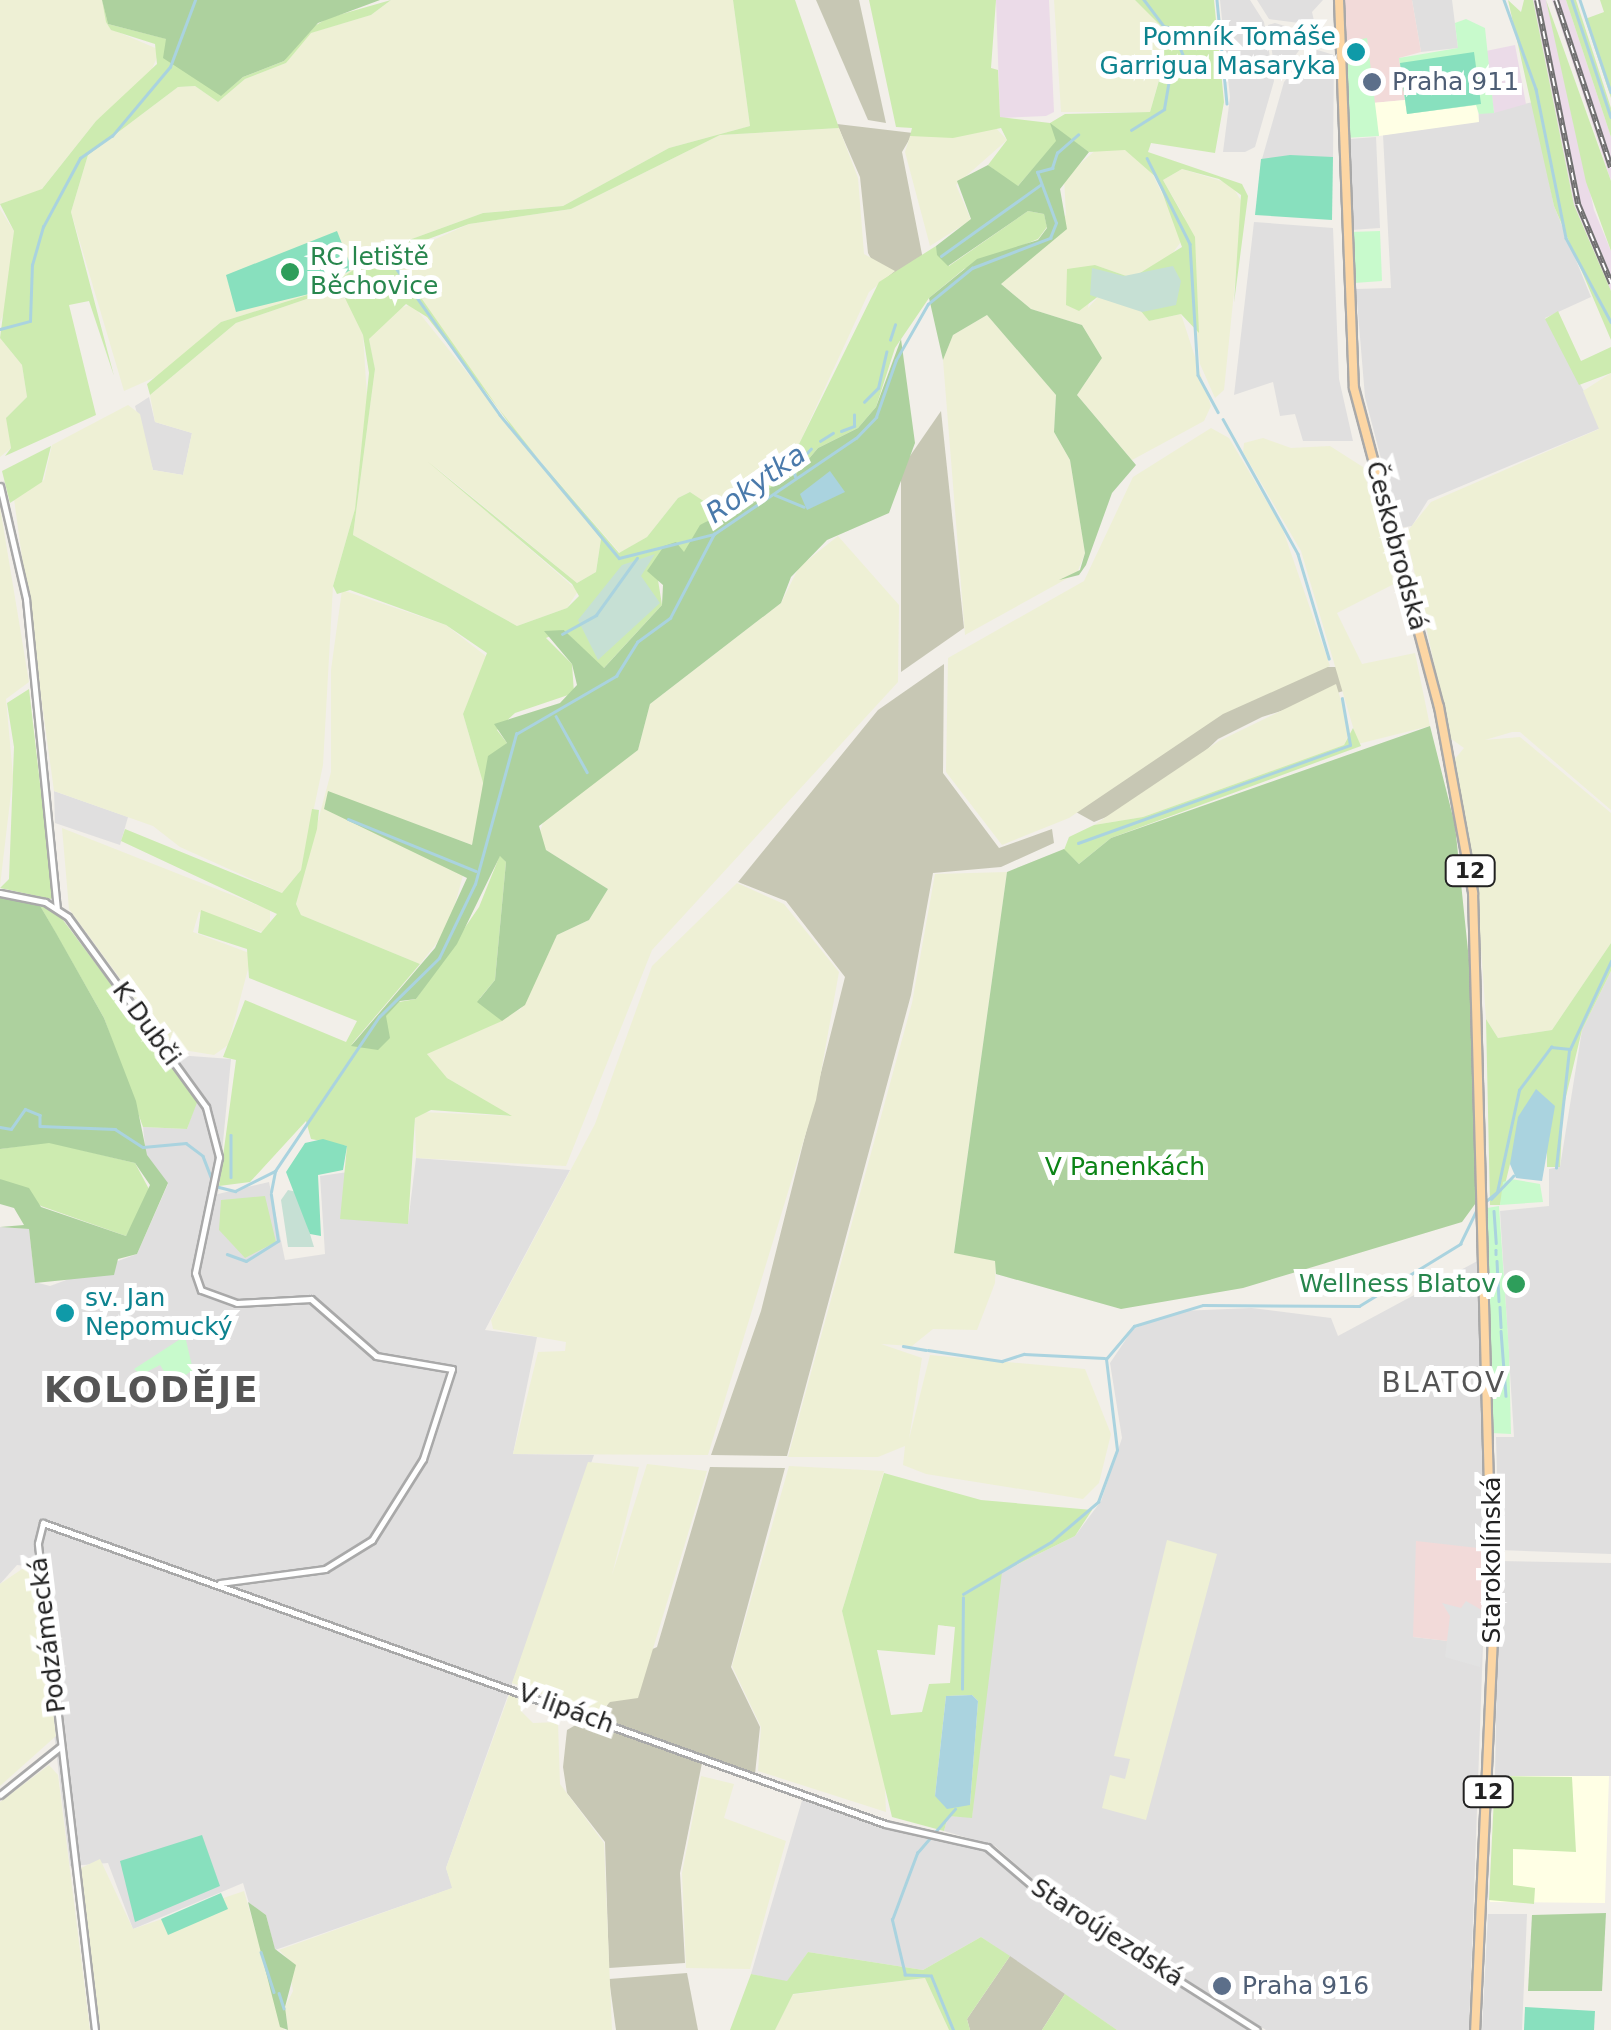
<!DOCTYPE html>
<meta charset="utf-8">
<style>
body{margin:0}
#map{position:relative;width:1611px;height:2030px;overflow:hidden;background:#f2efe9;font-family:"DejaVu Sans",sans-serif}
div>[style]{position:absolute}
.residential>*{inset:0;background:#e0dfdf}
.commercial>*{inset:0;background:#f2dad9}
.industrial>*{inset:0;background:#ebdbe8}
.education>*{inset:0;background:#ffffe5}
.construction>*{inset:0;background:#c7c7b4}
.farmland>*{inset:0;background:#eef0d5}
.grass>*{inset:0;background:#cdebb0}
.forest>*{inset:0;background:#add19e}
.wetland>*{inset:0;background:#c6e0d4}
.park>*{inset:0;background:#c8facc}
.pitch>*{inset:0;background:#88e0be}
.parking>*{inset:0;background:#e2e2e2}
.water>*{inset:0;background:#aad3df}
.stream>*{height:2.5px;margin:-1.25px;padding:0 1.25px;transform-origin:1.25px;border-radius:1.25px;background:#aad3df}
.roads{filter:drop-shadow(2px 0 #a9a9a9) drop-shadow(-2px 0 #a9a9a9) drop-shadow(0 2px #a9a9a9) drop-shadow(0 -2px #a9a9a9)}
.minor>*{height:5px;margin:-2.5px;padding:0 2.5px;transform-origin:2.5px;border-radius:2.5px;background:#fff}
.major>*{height:8px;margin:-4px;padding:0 4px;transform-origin:4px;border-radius:4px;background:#fcd6a4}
.rail>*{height:6px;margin-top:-3px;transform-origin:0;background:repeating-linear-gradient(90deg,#fff 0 8px,#707070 0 16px);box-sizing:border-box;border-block:2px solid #707070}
.dots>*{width:28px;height:28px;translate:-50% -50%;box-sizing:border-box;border:5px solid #fff;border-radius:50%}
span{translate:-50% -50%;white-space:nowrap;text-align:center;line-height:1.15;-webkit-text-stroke:10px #fff;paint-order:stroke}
.shield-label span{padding:2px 8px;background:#fff;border:2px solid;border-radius:8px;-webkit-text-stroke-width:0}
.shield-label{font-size:22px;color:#222;font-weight:700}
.culture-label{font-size:25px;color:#0d838f}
.right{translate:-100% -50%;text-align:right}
.left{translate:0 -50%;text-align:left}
.service-label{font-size:25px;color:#4e5e75}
.leisure-label{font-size:25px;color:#27864d}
.street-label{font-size:25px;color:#222}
.park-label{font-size:25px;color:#0c8416}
.water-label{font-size:28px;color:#4a7aab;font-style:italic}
.neighbourhood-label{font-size:28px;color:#555;letter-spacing:2.5px}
.district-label{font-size:35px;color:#555;font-weight:700;letter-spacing:2.5px}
</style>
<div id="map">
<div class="residential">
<i style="clip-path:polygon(1220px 0,1250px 0,1264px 22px,1274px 81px,1255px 147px,1245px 152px,1223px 152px,1230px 97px)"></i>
<i style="clip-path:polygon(1257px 0,1323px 0,1312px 12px,1315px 25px,1269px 19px)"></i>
<i style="clip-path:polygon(1412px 0,1452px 0,1458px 48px,1421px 52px)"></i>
<i style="clip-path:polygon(1275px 23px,1311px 34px,1284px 71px,1274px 65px,1268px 25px)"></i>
<i style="clip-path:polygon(1311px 48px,1334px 55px,1333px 157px,1262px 159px,1284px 82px)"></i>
<i style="clip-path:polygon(1533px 102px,1554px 206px,1591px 297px,1545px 318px,1603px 427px,1428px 500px,1412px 526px,1399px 528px,1365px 397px,1356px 289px,1391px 288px,1383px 135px,1479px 121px,1479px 114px)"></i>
<i style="clip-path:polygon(1376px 137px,1380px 228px,1351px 230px,1349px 139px)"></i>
<i style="clip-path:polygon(1254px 222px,1333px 228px,1339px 379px,1353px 441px,1303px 441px,1295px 414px,1280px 416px,1273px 382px,1234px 395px)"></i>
<i style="clip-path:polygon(149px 397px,155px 422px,192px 433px,183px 475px,153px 470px,135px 406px)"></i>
<i style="clip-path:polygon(54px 791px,128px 817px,120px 845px,55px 823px)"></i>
<i style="clip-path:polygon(1611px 971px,1611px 1554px,1499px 1550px,1496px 1437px,1514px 1437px,1500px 1211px,1549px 1206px,1549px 1169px,1560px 1167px,1582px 1030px)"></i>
<i style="clip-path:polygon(163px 1054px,231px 1059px,218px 1194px,269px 1182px,285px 1260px,325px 1254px,320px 1176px,348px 1172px,348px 1198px,408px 1223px,416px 1158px,570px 1170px,485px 1330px,537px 1337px,513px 1454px,594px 1455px,446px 1868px,453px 1888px,275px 1950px,266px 1915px,249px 1903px,243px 1883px,133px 1929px,108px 1863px,70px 1866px,34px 1567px,17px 1565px,0 1584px,0 1227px,29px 1229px,35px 1282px,50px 1286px,137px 1254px,168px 1184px,146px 1155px,143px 1127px,187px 1129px,197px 1100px)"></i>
<i style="clip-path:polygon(1483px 1258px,1487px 1549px,1413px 1637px,1483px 1645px,1469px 2030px,1266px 2030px,1051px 1895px,995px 1846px,944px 1831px,948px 1816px,972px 1817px,995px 1587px,1002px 1572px,1075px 1536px,1101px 1501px,1122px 1438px,1110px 1363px,1133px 1329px,1180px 1311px,1252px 1308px,1331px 1318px,1338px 1336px)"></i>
<i style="clip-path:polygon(1499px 1561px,1611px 1563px,1611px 1776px,1495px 1776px)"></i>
<i style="clip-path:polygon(803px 1797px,885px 1828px,988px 1851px,1033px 1894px,1249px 2030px,1117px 2030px,981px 1937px,923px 1970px,808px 1952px,787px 1982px,751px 1974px)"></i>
<i style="clip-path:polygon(1488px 1914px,1527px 1914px,1522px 2030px,1482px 2030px)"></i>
</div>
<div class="commercial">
<i style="clip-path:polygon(1344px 0,1412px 0,1421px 52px,1399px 58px,1405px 100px,1372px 103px,1367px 39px,1346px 42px)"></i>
<i style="clip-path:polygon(1416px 1541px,1487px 1549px,1483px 1645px,1413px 1637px)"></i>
</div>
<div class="industrial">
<i style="clip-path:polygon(996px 0,1049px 0,1054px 112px,1046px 116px,1000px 118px)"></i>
<i style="clip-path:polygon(1533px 0,1546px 0,1552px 20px,1594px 210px,1611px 251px,1611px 291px,1574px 205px)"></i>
<i style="clip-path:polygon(1552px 0,1566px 0,1611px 137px,1611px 181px)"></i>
<i style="clip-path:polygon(1515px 45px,1526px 104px,1494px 113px,1486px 51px)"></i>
</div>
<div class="education">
<i style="clip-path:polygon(1405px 100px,1407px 114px,1477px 105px,1479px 122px,1379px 136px,1372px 103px)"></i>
<i style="clip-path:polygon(1495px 1776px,1609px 1776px,1605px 1903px,1490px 1902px)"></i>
</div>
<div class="construction">
<i style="clip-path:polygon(816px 0,859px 0,886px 123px,868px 120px)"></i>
<i style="clip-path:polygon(837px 124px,913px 133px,902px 152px,928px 285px,892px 297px,868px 253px,860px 177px)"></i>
<i style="clip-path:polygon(941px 411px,964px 628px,901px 672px,901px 469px)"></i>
<i style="clip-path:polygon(944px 664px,943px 773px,999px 848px,1052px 829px,1054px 843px,1001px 867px,933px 873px,911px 995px,787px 1456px,711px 1455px,761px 1311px,845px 977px,786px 901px,738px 882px,878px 710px)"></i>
<i style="clip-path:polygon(1322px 667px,1418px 667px,1262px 717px,1218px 739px,1158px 796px,1094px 822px,1065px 806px,1200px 704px)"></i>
<i style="clip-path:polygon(710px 1467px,785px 1468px,731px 1667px,760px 1727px,755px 1774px,600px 1719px,631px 1659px,657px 1647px)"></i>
<i style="clip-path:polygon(586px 1719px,702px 1763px,680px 1873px,685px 1963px,609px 1968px,605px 1842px,567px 1793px,563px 1767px,567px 1730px)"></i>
<i style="clip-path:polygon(1010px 1956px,1065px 1994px,1042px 2030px,970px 2030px,967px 2019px)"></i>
<i style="clip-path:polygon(687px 1973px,698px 2030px,616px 2030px,609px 1979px)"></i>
</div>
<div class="farmland">
<i style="clip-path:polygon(0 0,102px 0,111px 29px,160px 50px,150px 74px,96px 121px,41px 190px,0 204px)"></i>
<i style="clip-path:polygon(391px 0,733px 0,750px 126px,669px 148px,563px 206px,483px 213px,387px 248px,323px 290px,221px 322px,160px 375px,124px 391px,71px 212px,88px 155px,178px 87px,195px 86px,218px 102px,245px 79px,286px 63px,310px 33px,371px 15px)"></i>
<i style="clip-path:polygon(1054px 0,1135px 0,1176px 37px,1155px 59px,1162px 69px,1150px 112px,1061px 112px)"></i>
<i style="clip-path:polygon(995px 127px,1007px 140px,956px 185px,971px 220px,930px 246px,905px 152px,910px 136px)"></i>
<i style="clip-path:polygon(839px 128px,858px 178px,864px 254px,895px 271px,869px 292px,799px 444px,750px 483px,707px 504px,690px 492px,678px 498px,647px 537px,620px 553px,515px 432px,406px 284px,398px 256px,469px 224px,571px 209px,720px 135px)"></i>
<i style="clip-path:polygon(1098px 148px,1125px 150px,1149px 166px,1183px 239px,1169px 258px,1132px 278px,1095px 265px,1088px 308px,1100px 295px,1135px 304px,1149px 321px,1181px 314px,1211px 406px,1204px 421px,1132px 460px,1077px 395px,1102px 358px,1082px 325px,1031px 309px,1001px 284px,1066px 215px,1064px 178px)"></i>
<i style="clip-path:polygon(1182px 169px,1231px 184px,1243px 204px,1224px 390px,1215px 398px,1200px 364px,1184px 216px,1163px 180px)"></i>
<i style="clip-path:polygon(0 209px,14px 231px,10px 300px,0 322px)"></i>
<i style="clip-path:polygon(333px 290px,350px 303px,363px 335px,367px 397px,355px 509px,333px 586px,323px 765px,301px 870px,282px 893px,180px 847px,153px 826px,54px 791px,14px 499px,44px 480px,52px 445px,128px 405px,140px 414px,153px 470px,183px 475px,192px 433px,155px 422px,150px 395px,236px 323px)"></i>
<i style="clip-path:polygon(412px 304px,601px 539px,596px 572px,577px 583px,432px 464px,578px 591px,567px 608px,517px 626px,353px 535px,375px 369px,369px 339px,392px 311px)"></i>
<i style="clip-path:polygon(987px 315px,1056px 395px,1054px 432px,1070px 460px,1085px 553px,1077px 573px,965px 635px,943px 360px,953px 335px)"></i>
<i style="clip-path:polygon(0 338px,22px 365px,27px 397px,7px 417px,11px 448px,0 457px)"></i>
<i style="clip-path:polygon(1611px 373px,1611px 810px,1520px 732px,1512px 732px,1485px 740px,1520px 737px,1611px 813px,1611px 943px,1552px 1030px,1498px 1038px,1486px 1019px,1476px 877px,1454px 760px,1464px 748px,1450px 738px,1406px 533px,1431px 502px,1599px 429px,1583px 391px)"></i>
<i style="clip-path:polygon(1211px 428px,1229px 438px,1282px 527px,1330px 666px,1223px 714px,1069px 818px,1002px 845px,946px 772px,948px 658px,1084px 581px,1133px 477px)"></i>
<i style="clip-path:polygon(1263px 438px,1291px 448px,1330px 446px,1363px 467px,1394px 584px,1337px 613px,1362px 664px,1415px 653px,1430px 726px,1358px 744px,1301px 551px,1243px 452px,1244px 443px)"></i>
<i style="clip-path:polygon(0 507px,29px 682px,6px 699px,13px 776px,0 886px)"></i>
<i style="clip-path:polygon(838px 536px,899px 605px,898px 682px,652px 950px,566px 1166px,416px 1158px,415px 1118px,421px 1112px,511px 1116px,447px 1078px,427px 1060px,428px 1048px,521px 1009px,557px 935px,589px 920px,608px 889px,546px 850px,538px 838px,544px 819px,638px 750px,650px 704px,781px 603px,799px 567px)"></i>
<i style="clip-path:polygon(342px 590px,446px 625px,487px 657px,463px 714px,486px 793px,472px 845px,329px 792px,324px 808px,464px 872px,448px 929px,420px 964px,301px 915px,296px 904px,331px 772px,331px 670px)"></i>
<i style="clip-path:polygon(1336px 684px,1350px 730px,1344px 745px,1143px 817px,1094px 825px,1219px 741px)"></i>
<i style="clip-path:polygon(62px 828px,270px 910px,270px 929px,262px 932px,199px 912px,193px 932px,252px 954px,228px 1045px,214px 1055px,171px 1048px,69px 909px)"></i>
<i style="clip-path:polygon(1007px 872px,954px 1252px,996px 1261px,995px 1283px,977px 1330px,933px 1329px,912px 1346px,881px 1344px,922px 1358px,909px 1439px,930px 1355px,1085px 1369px,1111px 1434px,1099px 1483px,1083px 1499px,926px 1474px,903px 1465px,905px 1446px,878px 1457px,788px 1457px,912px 1003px,935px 874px)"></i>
<i style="clip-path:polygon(737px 883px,784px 904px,839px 972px,816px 1100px,708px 1455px,513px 1454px,538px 1352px,565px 1351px,566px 1342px,493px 1329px,491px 1320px,595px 1124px,652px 966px)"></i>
<i style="clip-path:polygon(588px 1462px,639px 1467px,612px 1575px,647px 1464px,707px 1471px,638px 1698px,610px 1702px,598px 1714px,512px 1683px)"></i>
<i style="clip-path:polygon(789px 1466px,884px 1471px,842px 1611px,884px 1761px,886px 1812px,758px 1771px,761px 1727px,732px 1666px)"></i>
<i style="clip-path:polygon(1167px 1540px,1217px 1554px,1146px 1820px,1102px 1808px,1110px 1775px,1125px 1779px,1130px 1759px,1114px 1756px)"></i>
<i style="clip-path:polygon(25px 1567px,38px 1592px,56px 1736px,0 1786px,0 1584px)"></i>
<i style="clip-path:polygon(509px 1695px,523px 1700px,522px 1712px,533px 1723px,558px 1722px,560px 1784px,604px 1843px,612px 2030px,288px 2030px,285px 2007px,293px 1991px,288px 1959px,279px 1950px,452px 1888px,446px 1868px)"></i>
<i style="clip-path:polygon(49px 1765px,58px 1775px,90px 2030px,0 2030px,0 1802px)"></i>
<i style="clip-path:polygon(701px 1776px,734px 1784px,724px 1818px,786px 1841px,750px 1969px,686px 1968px,682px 1873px)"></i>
<i style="clip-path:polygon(100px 1859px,133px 1929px,244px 1891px,284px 2030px,100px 2030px,81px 1868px)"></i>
<i style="clip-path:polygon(925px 1978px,949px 2030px,775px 2030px,789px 1995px)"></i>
</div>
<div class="grass">
<i style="clip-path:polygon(102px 0,108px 24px,167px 39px,225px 92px,243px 77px,284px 61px,306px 31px,328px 18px,391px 0,371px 15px,311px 33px,286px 63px,245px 79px,218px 102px,195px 86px,178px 87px,88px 155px,71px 212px,114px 376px,89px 301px,69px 305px,96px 415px,5px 456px,11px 448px,6px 418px,27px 397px,22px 365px,0 338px,14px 231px,0 204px,42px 189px,96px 121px,157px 64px,155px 44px,111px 30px,106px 22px)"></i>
<i style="clip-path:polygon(evenodd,733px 0,795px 0,839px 128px,720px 135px,571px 209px,469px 224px,412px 245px,396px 262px,515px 432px,619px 553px,647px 537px,678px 498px,690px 492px,708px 504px,750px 483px,799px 444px,879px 282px,936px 246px,949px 266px,1028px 211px,1044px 214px,1047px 227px,1038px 239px,964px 269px,929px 298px,895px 348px,876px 407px,858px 428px,818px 448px,796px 474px,706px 522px,685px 552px,655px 561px,662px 605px,603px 669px,564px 630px,546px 638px,572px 664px,574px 693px,515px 713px,497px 730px,507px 743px,485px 776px,486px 793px,463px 714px,487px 653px,446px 625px,350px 590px,337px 594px,333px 586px,355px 509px,369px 373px,363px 335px,343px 294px,333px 290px,236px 323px,150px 395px,147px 384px,221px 322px,323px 290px,387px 248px,483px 213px,563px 206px,669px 148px,750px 126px,733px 0,406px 304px,427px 317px,601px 539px,596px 572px,577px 583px,427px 461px,572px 584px,579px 596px,567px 608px,517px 626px,353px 535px,375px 369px,369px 339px,406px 304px)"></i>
<i style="clip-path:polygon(869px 0,996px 0,991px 68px,998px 70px,1000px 117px,1050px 123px,1065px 114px,1150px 112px,1162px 70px,1157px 52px,1177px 42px,1135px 0,1214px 0,1224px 102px,1215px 153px,1151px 143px,1148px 152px,1242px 184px,1248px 196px,1234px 303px,1241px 195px,1219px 179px,1182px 169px,1163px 180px,1195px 237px,1199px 333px,1181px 314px,1149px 321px,1135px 304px,1100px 295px,1079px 311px,1066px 305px,1067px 269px,1095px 265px,1132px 278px,1182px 247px,1157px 178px,1125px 150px,1089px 152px,1051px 125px,1057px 141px,1017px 187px,988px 165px,1007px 140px,1001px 128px,953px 138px,910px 136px,912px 128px,896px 127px)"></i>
<i style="clip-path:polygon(1508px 0,1521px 12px,1524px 0,1533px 0,1574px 205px,1611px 291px,1611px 340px,1554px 206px)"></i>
<i style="clip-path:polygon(1546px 0,1611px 181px,1611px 251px,1586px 182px)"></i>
<i style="clip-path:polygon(1566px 0,1576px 0,1611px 108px,1611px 137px)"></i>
<i style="clip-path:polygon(1600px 0,1611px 0,1611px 98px,1585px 19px,1604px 12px)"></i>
<i style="clip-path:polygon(1558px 311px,1581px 361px,1611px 347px,1611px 373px,1579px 385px,1545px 319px)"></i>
<i style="clip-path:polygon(51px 446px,42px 482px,10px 503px,2px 471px)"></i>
<i style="clip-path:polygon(29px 689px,53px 895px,51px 899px,0 888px,9px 879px,14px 747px,7px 703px)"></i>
<i style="clip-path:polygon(1353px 728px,1361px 746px,1111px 838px,1079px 864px,1064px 850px,1069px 837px,1094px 825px,1143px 817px,1344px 745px)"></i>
<i style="clip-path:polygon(312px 809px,319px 810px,317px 829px,296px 904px,301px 915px,420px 964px,351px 1045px,399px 1002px,416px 999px,479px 907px,500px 855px,506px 862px,495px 980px,480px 998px,502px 1021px,427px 1054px,447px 1078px,512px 1116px,431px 1110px,415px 1118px,408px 1224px,340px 1219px,347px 1146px,311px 1139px,306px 1121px,250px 1182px,219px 1186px,236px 1060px,223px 1057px,245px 1000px,346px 1042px,357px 1021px,249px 978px,247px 949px,198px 933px,201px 910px,261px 933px,277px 914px,121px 841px,125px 829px,282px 893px,301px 870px)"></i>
<i style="clip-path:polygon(39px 904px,60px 916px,198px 1100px,187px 1129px,143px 1127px,104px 1018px)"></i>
<i style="clip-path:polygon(1611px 943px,1611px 971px,1582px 1030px,1563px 1109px,1560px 1167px,1547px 1167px,1547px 1137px,1510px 1164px,1500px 1205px,1490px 1205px,1486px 1019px,1498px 1038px,1552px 1030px)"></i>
<i style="clip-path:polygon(49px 1142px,135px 1163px,150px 1191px,126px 1236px,41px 1206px,0 1179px,0 1149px)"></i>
<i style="clip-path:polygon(265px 1196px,276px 1242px,245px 1258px,219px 1230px,221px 1200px)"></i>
<i style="clip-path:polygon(evenodd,884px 1473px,981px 1500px,1092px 1510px,1075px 1536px,1002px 1572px,972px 1818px,948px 1816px,944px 1831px,892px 1817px,842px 1611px,884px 1473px,938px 1625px,955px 1627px,950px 1683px,929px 1684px,922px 1712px,891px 1715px,877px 1650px,935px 1655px,938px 1625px,884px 1473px,972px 1695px,978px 1701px,970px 1805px,935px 1796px,946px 1696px,972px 1695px)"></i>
<i style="clip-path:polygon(1495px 1776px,1572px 1777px,1576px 1852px,1513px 1849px,1513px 1885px,1535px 1888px,1534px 1904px,1489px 1900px)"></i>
<i style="clip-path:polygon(981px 1937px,1010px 1956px,967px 2019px,970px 2030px,949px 2030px,925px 1978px,793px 1994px,775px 2030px,730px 2030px,751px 1974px,787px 1981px,808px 1952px,923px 1970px)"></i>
<i style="clip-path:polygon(1065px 1994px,1117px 2030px,1042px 2030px)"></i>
</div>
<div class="forest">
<i style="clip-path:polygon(102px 0,380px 0,318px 23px,284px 61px,243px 77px,221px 96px,163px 58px,166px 39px,108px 24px)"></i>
<i style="clip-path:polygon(1050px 123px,1089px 152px,1060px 189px,1067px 229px,1001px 284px,1031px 309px,1082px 325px,1102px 358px,1077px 395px,1136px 465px,1112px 493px,1086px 565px,1079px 575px,1059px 580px,1080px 570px,1085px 553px,1070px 460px,1054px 432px,1056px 395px,987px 315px,953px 335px,943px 360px,929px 298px,977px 259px,1038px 240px,1047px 228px,1044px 214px,1028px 211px,948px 266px,937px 255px,936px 246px,971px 219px,957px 181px,988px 165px,1018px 186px,1056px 141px)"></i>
<i style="clip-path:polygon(901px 339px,915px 443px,889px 513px,827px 540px,791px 577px,781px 603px,650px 704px,638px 750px,539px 826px,546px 850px,608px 889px,589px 920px,557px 935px,525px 1005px,502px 1021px,477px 1002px,495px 980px,506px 862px,500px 856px,457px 944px,416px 999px,400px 1001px,386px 1016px,390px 1038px,378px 1050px,351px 1046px,435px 948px,467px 878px,324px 809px,328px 791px,472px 845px,488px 756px,507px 743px,494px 724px,560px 703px,577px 685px,572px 664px,544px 631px,564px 630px,604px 668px,662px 605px,663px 585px,647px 571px,664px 546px,676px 542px,684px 552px,700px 525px,796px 474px,818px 448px,858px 428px,876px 407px)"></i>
<i style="clip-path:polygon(1430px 726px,1455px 825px,1470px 970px,1478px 1200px,1462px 1222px,1243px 1288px,1121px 1309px,996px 1274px,995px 1261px,954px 1253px,1007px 872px,1064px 849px,1079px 864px,1111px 838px)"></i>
<i style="clip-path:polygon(0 897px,39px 904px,56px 933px,104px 1018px,136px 1101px,147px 1155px,168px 1183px,137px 1254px,118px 1259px,114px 1275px,35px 1283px,29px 1229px,0 1227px,24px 1225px,14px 1208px,0 1204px,0 1179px,29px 1188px,41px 1207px,126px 1236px,150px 1185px,135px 1163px,49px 1143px,0 1149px)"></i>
<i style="clip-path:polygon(248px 1902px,266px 1915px,275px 1949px,296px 1965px,285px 2007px,288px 2030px,280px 2027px)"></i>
<i style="clip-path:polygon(1606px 1913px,1602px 1991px,1528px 1991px,1532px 1915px)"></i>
</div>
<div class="wetland">
<i style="clip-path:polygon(1173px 266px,1181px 281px,1176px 305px,1142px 312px,1090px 295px,1092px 268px,1124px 276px)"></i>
<i style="clip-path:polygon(655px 554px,641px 576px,660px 603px,598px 660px,578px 620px,622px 565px)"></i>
<i style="clip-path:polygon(288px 1190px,297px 1192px,314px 1247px,288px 1247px,281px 1200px)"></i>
</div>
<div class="park">
<i style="clip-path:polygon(1466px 19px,1485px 28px,1494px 113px,1479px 114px,1476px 105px,1407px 114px,1399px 58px,1458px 48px,1455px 23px)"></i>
<i style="clip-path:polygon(1367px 38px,1379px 136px,1345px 138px,1346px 42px)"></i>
<i style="clip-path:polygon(1380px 231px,1382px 281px,1354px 283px,1350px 232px)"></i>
<i style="clip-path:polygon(1511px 1179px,1540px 1184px,1543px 1202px,1500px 1205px,1503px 1182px)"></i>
<i style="clip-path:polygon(1499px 1206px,1509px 1352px,1511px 1434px,1491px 1433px,1487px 1208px)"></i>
<i style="clip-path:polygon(185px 1336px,193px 1370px,172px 1384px,160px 1365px,141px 1375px,134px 1369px)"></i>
</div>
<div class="pitch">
<i style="clip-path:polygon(1474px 52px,1481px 104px,1407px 114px,1400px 63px)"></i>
<i style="clip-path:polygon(1290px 155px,1333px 157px,1332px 220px,1255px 215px,1261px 159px)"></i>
<i style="clip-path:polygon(337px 231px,352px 269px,313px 293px,236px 312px,226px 275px)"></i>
<i style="clip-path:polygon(323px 1139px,347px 1146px,343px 1170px,318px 1175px,321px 1236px,310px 1234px,286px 1172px,305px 1143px)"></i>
<i style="clip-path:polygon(202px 1835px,220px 1886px,135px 1922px,120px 1861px)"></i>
<i style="clip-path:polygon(221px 1893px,228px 1909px,168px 1935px,161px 1919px)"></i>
<i style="clip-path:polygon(1525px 2007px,1595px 2011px,1594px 2030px,1524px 2030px)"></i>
</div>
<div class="parking">
<i style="clip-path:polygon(1466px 1601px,1485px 1612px,1480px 1667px,1445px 1657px,1450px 1616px,1442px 1603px,1461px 1608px)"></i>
</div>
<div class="water">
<i style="clip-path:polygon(830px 471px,845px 492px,807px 510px,800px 494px)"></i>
<i style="clip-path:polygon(1536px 1089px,1555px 1106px,1542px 1181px,1516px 1178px,1510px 1164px,1518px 1117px)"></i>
<i style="clip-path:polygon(972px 1695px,978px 1701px,970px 1805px,947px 1809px,935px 1796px,946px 1696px)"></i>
</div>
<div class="stream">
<i style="left:1217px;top:0;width:104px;rotate:84.5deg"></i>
<i style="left:1504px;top:0;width:95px;rotate:70.2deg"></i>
<i style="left:1536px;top:89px;width:152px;rotate:78.6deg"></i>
<i style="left:1566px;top:238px;width:95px;rotate:61.8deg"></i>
<i style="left:1572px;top:0;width:123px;rotate:71.6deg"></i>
<i style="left:1580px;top:0;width:97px;rotate:71.4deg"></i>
<i style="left:1131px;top:130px;width:39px;rotate:-32deg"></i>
<i style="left:1164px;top:109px;width:42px;rotate:-80.3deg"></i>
<i style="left:1171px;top:68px;width:16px;rotate:-7deg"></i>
<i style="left:1187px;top:66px;width:18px;rotate:-112deg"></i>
<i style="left:1180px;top:49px;width:19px;rotate:-78deg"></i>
<i style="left:1184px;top:30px;width:20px;rotate:-171deg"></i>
<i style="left:1164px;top:27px;width:34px;rotate:-127deg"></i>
<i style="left:1147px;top:158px;width:96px;rotate:63.4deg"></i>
<i style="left:1190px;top:244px;width:131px;rotate:86.5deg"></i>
<i style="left:1198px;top:375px;width:42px;rotate:61.6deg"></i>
<i style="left:941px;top:256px;width:122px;rotate:-35.6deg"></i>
<i style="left:389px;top:258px;width:192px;rotate:54.7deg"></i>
<i style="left:500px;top:415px;width:186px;rotate:50.2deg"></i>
<i style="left:619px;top:558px;width:98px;rotate:-14.2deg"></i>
<i style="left:0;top:329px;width:31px;rotate:-15deg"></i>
<i style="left:30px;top:321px;width:56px;rotate:-88deg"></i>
<i style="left:32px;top:265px;width:40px;rotate:-74deg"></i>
<i style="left:43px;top:227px;width:78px;rotate:-61.8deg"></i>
<i style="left:80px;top:158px;width:39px;rotate:-35deg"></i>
<i style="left:112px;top:136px;width:90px;rotate:-50deg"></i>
<i style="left:170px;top:67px;width:72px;rotate:-69.5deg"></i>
<i style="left:890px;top:340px;width:16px;rotate:-72deg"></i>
<i style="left:864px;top:402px;width:20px;rotate:-45deg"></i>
<i style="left:878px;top:388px;width:37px;rotate:-77deg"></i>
<i style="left:1223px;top:419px;width:154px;rotate:60.9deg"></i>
<i style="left:1298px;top:554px;width:109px;rotate:73.4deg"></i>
<i style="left:841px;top:431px;width:14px;rotate:-21deg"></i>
<i style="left:854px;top:426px;width:11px;rotate:-90deg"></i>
<i style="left:820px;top:441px;width:15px;rotate:-32deg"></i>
<i style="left:795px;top:477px;width:9px;rotate:-103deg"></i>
<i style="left:793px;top:468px;width:26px;rotate:-47deg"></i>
<i style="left:775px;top:495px;width:31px;rotate:22deg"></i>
<i style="left:562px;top:634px;width:39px;rotate:-29deg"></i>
<i style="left:596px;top:615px;width:70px;rotate:-54.3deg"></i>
<i style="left:556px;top:716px;width:64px;rotate:61deg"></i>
<i style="left:348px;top:819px;width:138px;rotate:22.1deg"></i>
<i style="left:1078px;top:843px;width:289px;rotate:-19.8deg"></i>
<i style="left:1350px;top:745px;width:47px;rotate:-99.9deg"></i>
<i style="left:0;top:1127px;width:11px;rotate:10deg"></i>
<i style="left:11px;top:1129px;width:24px;rotate:-55deg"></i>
<i style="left:25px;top:1109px;width:16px;rotate:22deg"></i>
<i style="left:40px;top:1115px;width:11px;rotate:90deg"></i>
<i style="left:40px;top:1126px;width:75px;rotate:2.3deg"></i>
<i style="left:115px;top:1129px;width:33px;rotate:33deg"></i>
<i style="left:143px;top:1147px;width:43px;rotate:-5.3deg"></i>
<i style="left:186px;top:1143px;width:21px;rotate:37deg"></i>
<i style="left:203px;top:1156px;width:25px;rotate:69deg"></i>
<i style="left:231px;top:1135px;width:42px;rotate:90deg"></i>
<i style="left:1556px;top:1168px;width:118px;rotate:-83.7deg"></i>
<i style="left:215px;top:1186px;width:21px;rotate:14deg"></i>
<i style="left:235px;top:1191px;width:45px;rotate:-26.6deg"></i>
<i style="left:275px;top:1171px;width:186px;rotate:-56deg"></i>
<i style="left:379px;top:1017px;width:84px;rotate:-44.5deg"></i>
<i style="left:439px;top:958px;width:82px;rotate:-64.1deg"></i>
<i style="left:475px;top:884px;width:156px;rotate:-74.7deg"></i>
<i style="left:516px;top:734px;width:116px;rotate:-30.1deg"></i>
<i style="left:616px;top:676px;width:40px;rotate:-58deg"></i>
<i style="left:637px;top:642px;width:41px;rotate:-36deg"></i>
<i style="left:670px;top:618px;width:95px;rotate:-62.4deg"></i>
<i style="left:714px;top:534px;width:171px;rotate:-34.1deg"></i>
<i style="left:856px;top:438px;width:29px;rotate:-46deg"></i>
<i style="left:876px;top:417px;width:60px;rotate:-70.7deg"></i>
<i style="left:896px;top:360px;width:64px;rotate:-60.3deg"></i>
<i style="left:928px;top:304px;width:57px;rotate:-39.3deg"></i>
<i style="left:972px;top:268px;width:84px;rotate:-21deg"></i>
<i style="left:1050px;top:238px;width:16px;rotate:-68deg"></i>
<i style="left:1056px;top:223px;width:54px;rotate:-110.4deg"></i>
<i style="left:1037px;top:172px;width:16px;rotate:-15deg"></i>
<i style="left:1052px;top:168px;width:16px;rotate:-72deg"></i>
<i style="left:1057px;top:153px;width:28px;rotate:-41deg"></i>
<i style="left:271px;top:1192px;width:21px;rotate:-79deg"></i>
<i style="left:1491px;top:1199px;width:32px;rotate:-46deg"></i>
<i style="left:1485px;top:1202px;width:16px;rotate:-40deg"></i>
<i style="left:1497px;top:1192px;width:104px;rotate:-77.8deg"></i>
<i style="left:1519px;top:1090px;width:54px;rotate:-53.3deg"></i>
<i style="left:1551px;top:1047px;width:19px;rotate:6deg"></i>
<i style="left:1570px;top:1049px;width:97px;rotate:-65deg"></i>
<i style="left:1494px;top:1211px;width:32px;rotate:86deg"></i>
<i style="left:1496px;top:1250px;width:4px;rotate:90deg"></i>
<i style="left:227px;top:1254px;width:20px;rotate:20deg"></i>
<i style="left:246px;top:1261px;width:38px;rotate:-32deg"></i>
<i style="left:278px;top:1241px;width:47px;rotate:-98.7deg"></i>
<i style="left:1497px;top:1261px;width:40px;rotate:87.1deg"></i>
<i style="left:1500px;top:1307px;width:20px;rotate:87deg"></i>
<i style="left:1501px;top:1331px;width:65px;rotate:85.6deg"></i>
<i style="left:903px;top:1346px;width:23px;rotate:10deg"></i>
<i style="left:928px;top:1350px;width:75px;rotate:8.5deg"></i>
<i style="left:1002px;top:1361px;width:23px;rotate:-18deg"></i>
<i style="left:1024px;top:1354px;width:80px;rotate:2.9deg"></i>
<i style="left:963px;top:1594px;width:102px;rotate:-30.6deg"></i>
<i style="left:1051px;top:1542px;width:62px;rotate:-40.4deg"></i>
<i style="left:1098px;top:1502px;width:55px;rotate:-69.9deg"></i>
<i style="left:1117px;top:1450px;width:92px;rotate:-96.9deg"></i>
<i style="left:1106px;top:1359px;width:43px;rotate:-49.7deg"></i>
<i style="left:1134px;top:1326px;width:72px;rotate:-16.9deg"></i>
<i style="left:1203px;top:1305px;width:156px;rotate:0.4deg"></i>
<i style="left:1359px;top:1306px;width:119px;rotate:-31.5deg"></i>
<i style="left:1460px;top:1244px;width:41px;rotate:-64.1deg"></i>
<i style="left:962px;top:1689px;width:91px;rotate:-89.4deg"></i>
<i style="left:261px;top:1952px;width:42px;rotate:72deg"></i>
<i style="left:279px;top:1993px;width:16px;rotate:72deg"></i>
<i style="left:953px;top:2030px;width:58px;rotate:-112.2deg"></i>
<i style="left:931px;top:1976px;width:26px;rotate:-178deg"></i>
<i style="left:905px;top:1975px;width:57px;rotate:-103.3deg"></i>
<i style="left:892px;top:1920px;width:72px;rotate:-69.5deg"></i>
<i style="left:917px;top:1853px;width:58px;rotate:-49.2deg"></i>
</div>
<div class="roads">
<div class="minor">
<i style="left:0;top:486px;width:116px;rotate:77deg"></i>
<i style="left:26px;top:599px;width:310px;rotate:84.3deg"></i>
<i style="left:0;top:893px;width:46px;rotate:11.3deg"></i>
<i style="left:45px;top:902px;width:27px;rotate:33deg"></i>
<i style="left:68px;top:917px;width:235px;rotate:54deg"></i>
<i style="left:206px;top:1107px;width:52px;rotate:75.4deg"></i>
<i style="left:219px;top:1157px;width:118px;rotate:101.7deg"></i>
<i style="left:195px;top:1273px;width:18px;rotate:71deg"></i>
<i style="left:201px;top:1290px;width:38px;rotate:20deg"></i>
<i style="left:237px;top:1303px;width:74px;rotate:-3.1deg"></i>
<i style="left:311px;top:1299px;width:86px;rotate:41.2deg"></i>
<i style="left:376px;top:1356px;width:77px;rotate:9.7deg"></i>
<i style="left:452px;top:1369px;width:95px;rotate:107.9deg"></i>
<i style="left:423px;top:1459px;width:96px;rotate:122.2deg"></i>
<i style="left:372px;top:1540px;width:55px;rotate:148.3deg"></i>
<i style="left:325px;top:1569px;width:106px;rotate:172.4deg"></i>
<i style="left:0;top:1795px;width:77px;rotate:-38.7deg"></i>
<i style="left:95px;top:2030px;width:490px;rotate:-96.7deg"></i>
<i style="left:38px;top:1543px;width:21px;rotate:-76deg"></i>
<i style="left:43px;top:1523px;width:894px;rotate:19.67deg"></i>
<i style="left:885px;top:1824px;width:105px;rotate:12.7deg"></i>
<i style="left:987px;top:1847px;width:72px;rotate:40.5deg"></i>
<i style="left:1042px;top:1894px;width:254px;rotate:32.3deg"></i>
</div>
<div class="major">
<i style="left:1339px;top:0;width:388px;rotate:87.8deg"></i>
<i style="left:1354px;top:388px;width:330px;rotate:75.1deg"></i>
<i style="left:1439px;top:707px;width:189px;rotate:79.6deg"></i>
<i style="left:1473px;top:893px;width:744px;rotate:88.46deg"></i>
<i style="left:1493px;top:1637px;width:393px;rotate:92.6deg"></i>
</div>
</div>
<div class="rail">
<i style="left:1537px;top:0;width:208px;rotate:78.6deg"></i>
<i style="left:1578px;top:204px;width:86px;rotate:67.3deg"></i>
<i style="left:1556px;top:0;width:176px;rotate:71.8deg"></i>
</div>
<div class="dots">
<i style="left:1356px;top:52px;background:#0f9aa8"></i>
<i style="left:1372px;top:82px;background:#5c6f8a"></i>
<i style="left:290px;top:272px;background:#2e9e5b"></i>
<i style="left:1516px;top:1284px;background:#2e9e5b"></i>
<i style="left:65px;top:1313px;background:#0f9aa8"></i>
<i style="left:1222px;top:1986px;background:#5c6f8a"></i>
</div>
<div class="shield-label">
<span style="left:1470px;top:871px">12</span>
<span style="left:1488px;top:1792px">12</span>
</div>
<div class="culture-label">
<span class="right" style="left:1336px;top:52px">Pomník Tomáše<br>Garrigua Masaryka</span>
<span class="left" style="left:85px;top:1313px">sv. Jan<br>Nepomucký</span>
</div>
<div class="service-label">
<span class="left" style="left:1392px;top:82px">Praha 911</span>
<span class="left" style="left:1242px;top:1986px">Praha 916</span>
</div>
<div class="leisure-label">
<span class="left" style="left:310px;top:272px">RC letiště<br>Běchovice</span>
<span class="right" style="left:1496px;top:1284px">Wellness Blatov</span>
</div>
<div class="street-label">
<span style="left:1396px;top:546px;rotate:75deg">Českobrodská</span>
<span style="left:146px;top:1024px;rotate:54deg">K Dubči</span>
<span style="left:1492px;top:1560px;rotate:-90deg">Starokolínská</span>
<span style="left:48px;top:1635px;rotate:-97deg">Podzámecká</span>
<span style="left:566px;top:1709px;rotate:20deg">V lipách</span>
<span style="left:1107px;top:1933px;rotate:33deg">Staroújezdská</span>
</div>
<div class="park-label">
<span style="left:1125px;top:1167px">V Panenkách</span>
</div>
<div class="water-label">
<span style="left:756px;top:484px;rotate:-35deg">Rokytka</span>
</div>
<div class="neighbourhood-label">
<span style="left:1444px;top:1383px">BLATOV</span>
</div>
<div class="district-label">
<span style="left:152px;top:1390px">KOLODĚJE</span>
</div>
</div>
